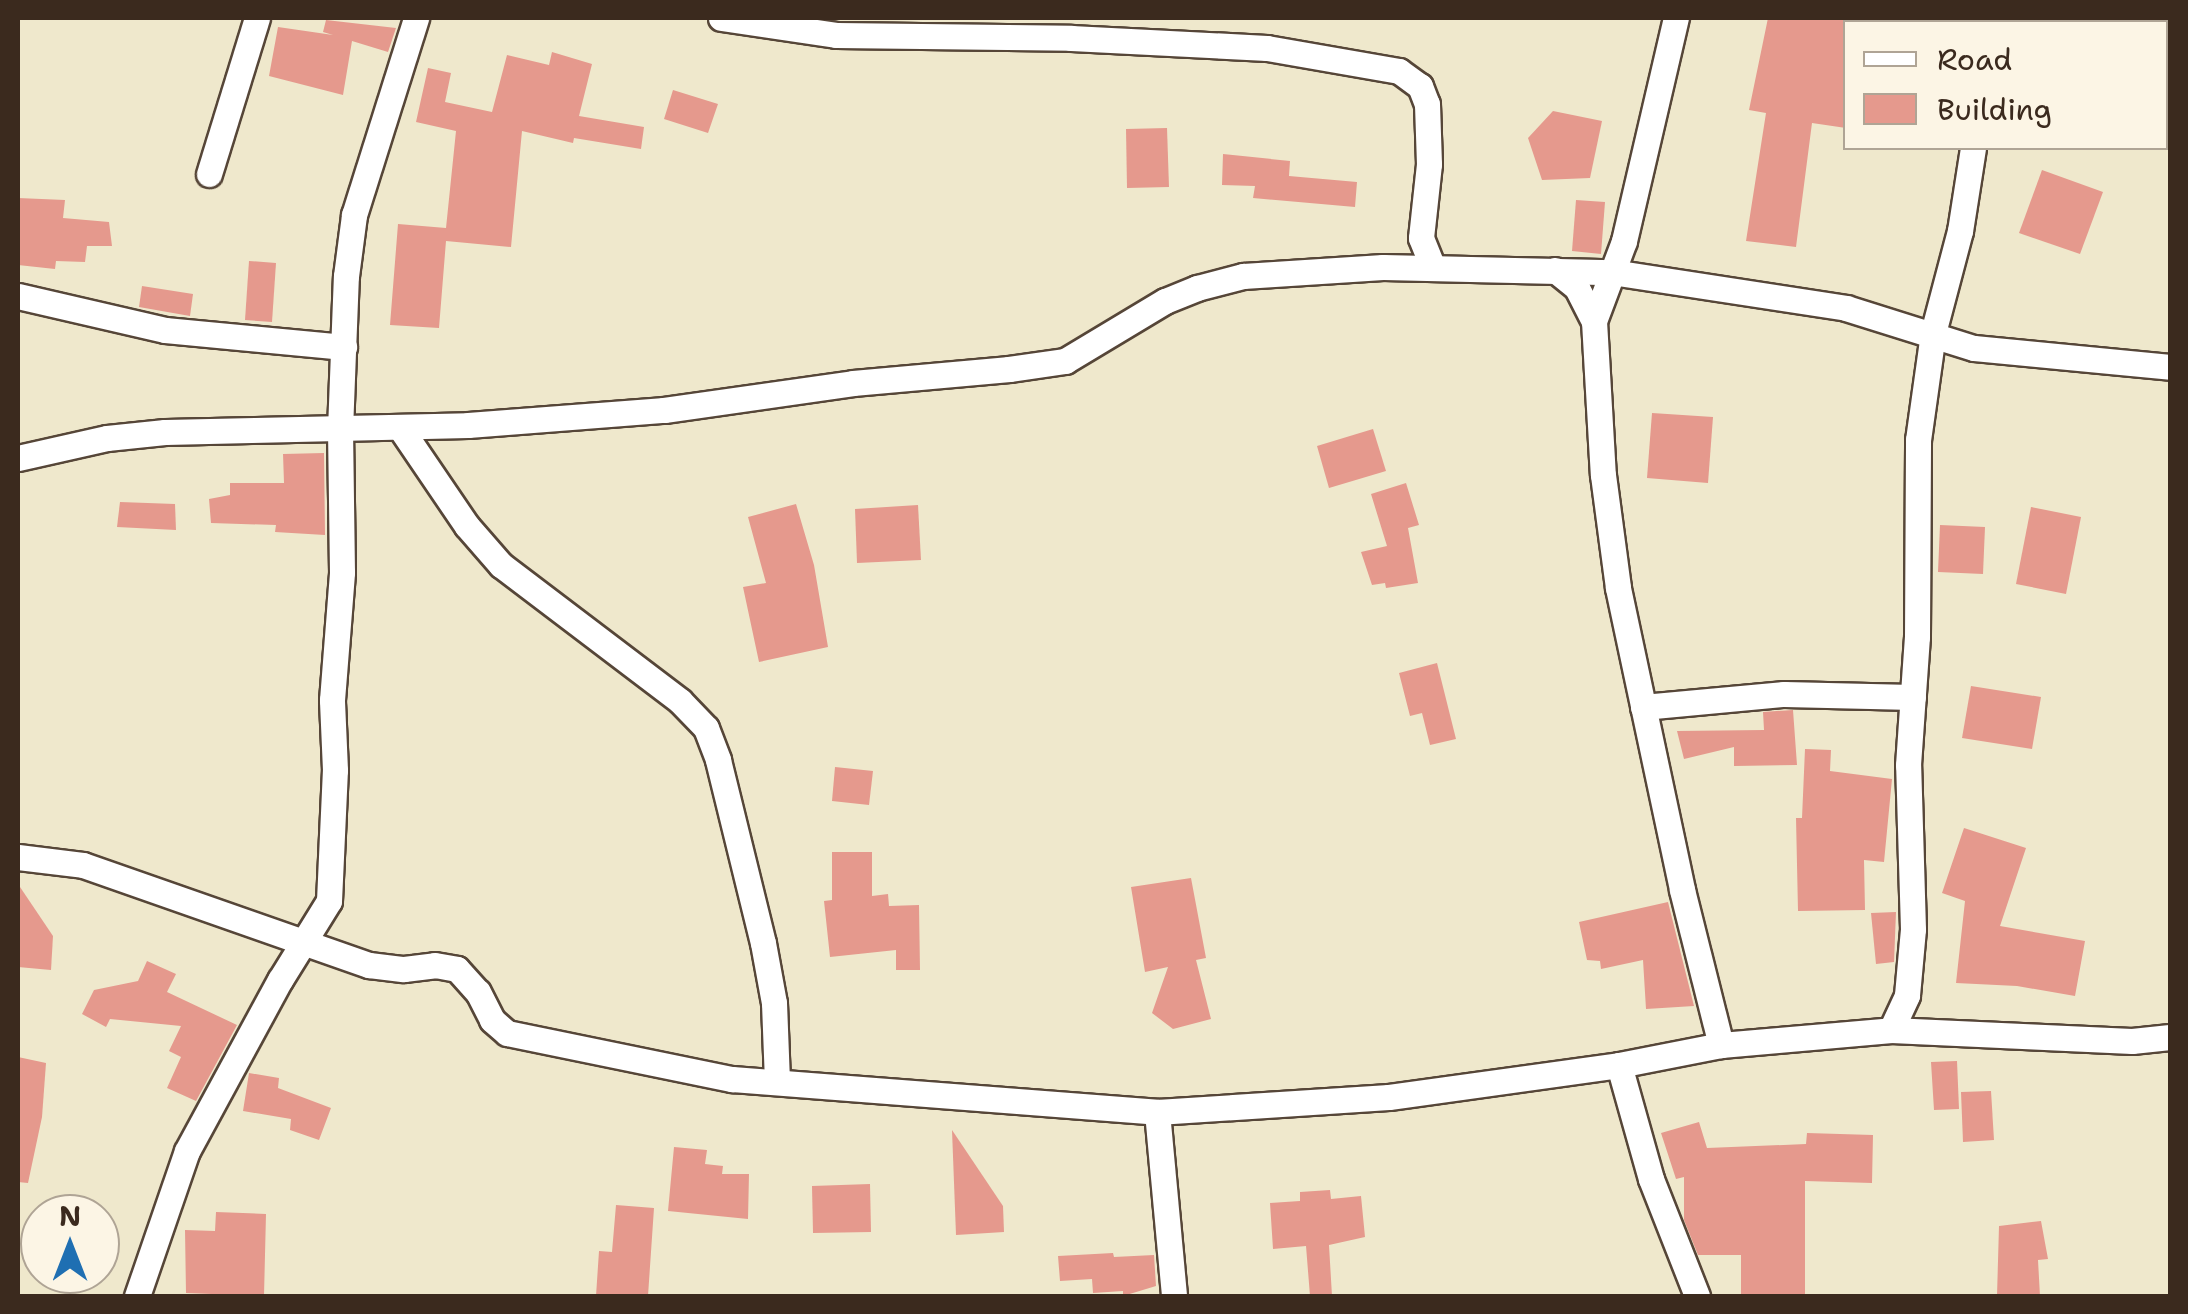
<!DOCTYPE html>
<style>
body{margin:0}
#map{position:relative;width:2188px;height:1314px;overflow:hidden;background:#efe8cc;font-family:"Shantell Sans",sans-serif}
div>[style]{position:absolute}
.building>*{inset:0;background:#e5998d}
.roads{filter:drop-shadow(2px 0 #564638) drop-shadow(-2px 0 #564638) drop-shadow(0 2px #564638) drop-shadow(0 -2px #564638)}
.street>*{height:25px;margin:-12.5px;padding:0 12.5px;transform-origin:12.5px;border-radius:12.5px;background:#fff}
span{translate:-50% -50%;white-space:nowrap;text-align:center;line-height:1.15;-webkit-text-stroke:8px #fcf5e5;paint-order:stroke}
.frame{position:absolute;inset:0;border:20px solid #3b2a1e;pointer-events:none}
.legend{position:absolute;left:1843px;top:20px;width:325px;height:130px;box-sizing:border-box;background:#fcf5e5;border:2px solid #afa495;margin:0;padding:12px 18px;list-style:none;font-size:30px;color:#3b2a1e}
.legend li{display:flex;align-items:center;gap:20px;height:50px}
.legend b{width:50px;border:2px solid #afa495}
.north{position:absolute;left:20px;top:1194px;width:100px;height:100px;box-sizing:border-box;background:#fcf5e5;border:2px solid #afa495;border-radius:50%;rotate:0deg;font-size:28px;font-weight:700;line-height:40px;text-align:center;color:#3b2a1e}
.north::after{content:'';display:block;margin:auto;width:35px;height:45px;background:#1f6fb2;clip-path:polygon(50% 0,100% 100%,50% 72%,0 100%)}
</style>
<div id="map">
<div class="building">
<i style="clip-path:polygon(1768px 18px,1846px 18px,1846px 128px,1812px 123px,1796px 247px,1746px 241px,1766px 113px,1749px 110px)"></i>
<i style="clip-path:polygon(326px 20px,396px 28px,388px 52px,352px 41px,343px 95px,269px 76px,278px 27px,333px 35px,323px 32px)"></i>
<i style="clip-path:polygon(552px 52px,592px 64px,579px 116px,644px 127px,641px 149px,574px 138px,573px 143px,522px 131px,511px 247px,446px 241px,439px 328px,390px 325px,398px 224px,446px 228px,456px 131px,416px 122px,428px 68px,451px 73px,445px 102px,492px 112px,507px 55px,549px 65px)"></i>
<i style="clip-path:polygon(673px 90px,718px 104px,708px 133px,664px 119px)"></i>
<i style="clip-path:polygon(1553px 111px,1602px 121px,1590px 178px,1542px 180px,1528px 138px)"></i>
<i style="clip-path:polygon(1167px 128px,1169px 187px,1127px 188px,1126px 129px)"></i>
<i style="clip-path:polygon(1223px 154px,1290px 161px,1289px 176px,1357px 182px,1355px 207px,1253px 198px,1255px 186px,1222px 185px)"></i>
<i style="clip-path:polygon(2042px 170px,2103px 192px,2080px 254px,2019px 233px)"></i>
<i style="clip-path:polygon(18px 198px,65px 200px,63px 218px,109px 222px,112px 246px,87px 246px,85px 262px,56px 261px,55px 269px,18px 265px)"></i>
<i style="clip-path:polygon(1576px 200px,1605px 202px,1601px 254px,1572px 251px)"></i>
<i style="clip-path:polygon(249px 261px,276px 263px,272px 322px,245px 320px)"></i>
<i style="clip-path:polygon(142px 286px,193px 294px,190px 316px,139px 307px)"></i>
<i style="clip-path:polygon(1652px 413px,1713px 417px,1708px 483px,1647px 478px)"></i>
<i style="clip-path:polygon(1373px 429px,1386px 471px,1329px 488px,1317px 446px)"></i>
<i style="clip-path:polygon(324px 453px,325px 535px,275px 532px,276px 525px,211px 523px,209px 499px,230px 495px,230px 483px,284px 483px,283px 454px)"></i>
<i style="clip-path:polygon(1406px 483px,1419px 525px,1408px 528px,1418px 583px,1386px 588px,1385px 583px,1372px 585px,1361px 552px,1387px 546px,1371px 494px)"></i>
<i style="clip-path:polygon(120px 502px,175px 504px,176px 530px,117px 527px)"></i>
<i style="clip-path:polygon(796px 504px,814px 565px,828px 647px,759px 662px,743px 587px,766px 583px,748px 517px)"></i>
<i style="clip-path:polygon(918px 505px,921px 560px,857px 563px,855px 509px)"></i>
<i style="clip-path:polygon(2031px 507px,2081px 517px,2066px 594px,2016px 584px)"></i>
<i style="clip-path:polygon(1940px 525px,1985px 527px,1983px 574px,1938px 572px)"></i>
<i style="clip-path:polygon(1437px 663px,1456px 739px,1430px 745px,1422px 713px,1410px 716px,1399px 673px)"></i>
<i style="clip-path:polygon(1971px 686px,2041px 697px,2032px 749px,1962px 738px)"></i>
<i style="clip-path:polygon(1793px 710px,1797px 765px,1734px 766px,1734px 747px,1684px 759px,1677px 731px,1764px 730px,1763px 712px)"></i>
<i style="clip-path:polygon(1805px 749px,1831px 750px,1830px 771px,1892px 779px,1884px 862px,1864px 860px,1865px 910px,1798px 911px,1796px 818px,1802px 818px)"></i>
<i style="clip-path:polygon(835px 767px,873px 771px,869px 805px,832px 801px)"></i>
<i style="clip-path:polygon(1964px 828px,2026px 848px,2000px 926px,2085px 941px,2075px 996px,2017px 986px,1956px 983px,1965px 901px,1942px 893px)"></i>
<i style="clip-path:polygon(832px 852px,872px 852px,872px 896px,888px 894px,889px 906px,919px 905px,920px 970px,896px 970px,896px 950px,830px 957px,824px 901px,832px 900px)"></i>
<i style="clip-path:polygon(1191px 878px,1206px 958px,1196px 960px,1211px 1019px,1173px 1029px,1152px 1013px,1168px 967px,1145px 972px,1131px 887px)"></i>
<i style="clip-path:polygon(18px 884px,53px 936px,51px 970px,18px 967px)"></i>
<i style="clip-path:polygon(1668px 902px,1694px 1006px,1646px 1009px,1643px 960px,1601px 969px,1600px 961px,1587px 960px,1579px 922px)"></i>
<i style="clip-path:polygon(1896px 912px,1894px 962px,1876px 964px,1871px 913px)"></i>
<i style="clip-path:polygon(147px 961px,176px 974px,167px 992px,237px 1025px,196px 1101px,167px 1088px,181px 1057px,169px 1051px,181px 1026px,110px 1019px,106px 1027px,82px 1014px,94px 990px,138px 981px)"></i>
<i style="clip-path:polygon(18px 1057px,46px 1063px,42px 1117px,28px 1183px,18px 1182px)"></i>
<i style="clip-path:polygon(1957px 1061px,1959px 1109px,1934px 1110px,1931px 1062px)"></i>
<i style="clip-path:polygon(249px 1073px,279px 1078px,278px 1088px,331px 1108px,319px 1140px,290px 1130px,291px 1119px,243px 1111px)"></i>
<i style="clip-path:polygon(1991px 1091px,1994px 1140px,1963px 1142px,1961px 1092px)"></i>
<i style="clip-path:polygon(1699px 1122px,1707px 1148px,1806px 1144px,1807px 1133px,1873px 1135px,1872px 1183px,1805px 1181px,1805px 1296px,1741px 1296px,1741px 1255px,1698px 1255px,1684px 1220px,1684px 1177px,1676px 1179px,1661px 1133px)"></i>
<i style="clip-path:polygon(952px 1130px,1003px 1206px,1004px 1232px,956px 1235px)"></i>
<i style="clip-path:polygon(674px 1147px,707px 1150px,705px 1164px,723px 1166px,722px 1174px,749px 1174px,748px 1219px,668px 1211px)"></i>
<i style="clip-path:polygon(870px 1184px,871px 1232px,813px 1233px,812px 1186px)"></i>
<i style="clip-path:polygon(1330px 1190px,1331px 1199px,1361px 1196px,1365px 1237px,1329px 1245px,1332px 1296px,1310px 1296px,1306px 1246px,1273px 1249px,1270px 1203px,1300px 1201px,1300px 1192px)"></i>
<i style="clip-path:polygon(616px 1205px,654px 1208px,648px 1296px,596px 1296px,599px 1251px,612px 1252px)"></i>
<i style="clip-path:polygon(216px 1212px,266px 1214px,264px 1296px,186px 1293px,185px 1230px,215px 1231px)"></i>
<i style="clip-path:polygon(2041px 1221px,2048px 1259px,2038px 1260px,2040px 1296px,1997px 1296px,1999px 1226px)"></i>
<i style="clip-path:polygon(1113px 1253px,1114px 1257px,1154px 1255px,1156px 1286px,1123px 1296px,1123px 1291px,1093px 1293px,1092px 1279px,1060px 1281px,1058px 1256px)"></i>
</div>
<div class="roads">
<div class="street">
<i style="left:721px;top:18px;width:116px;rotate:8.4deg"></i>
<i style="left:836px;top:35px;width:235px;rotate:0.7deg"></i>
<i style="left:1071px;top:38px;width:196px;rotate:2.9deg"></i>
<i style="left:1267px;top:48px;width:134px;rotate:9.9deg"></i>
<i style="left:1399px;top:71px;width:26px;rotate:36deg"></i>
<i style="left:1420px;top:86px;width:19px;rotate:69deg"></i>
<i style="left:1427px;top:104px;width:60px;rotate:88.1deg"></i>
<i style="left:1429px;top:164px;width:74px;rotate:96.2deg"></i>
<i style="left:1421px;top:238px;width:32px;rotate:68deg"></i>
<i style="left:2010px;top:22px;width:4px;rotate:-63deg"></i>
<i style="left:209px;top:174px;width:163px;rotate:-72.9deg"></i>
<i style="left:1555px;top:270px;width:28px;rotate:39deg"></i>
<i style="left:1577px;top:288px;width:37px;rotate:63deg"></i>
<i style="left:1594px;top:321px;width:154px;rotate:86.7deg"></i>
<i style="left:1603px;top:475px;width:114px;rotate:82.4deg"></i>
<i style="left:1618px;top:588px;width:309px;rotate:78deg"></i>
<i style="left:1682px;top:890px;width:160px;rotate:75.9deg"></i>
<i style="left:18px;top:296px;width:151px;rotate:13deg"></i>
<i style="left:165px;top:330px;width:180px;rotate:5.4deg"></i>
<i style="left:1594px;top:321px;width:85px;rotate:-69.4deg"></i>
<i style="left:1624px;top:241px;width:229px;rotate:-76.9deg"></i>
<i style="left:401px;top:429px;width:117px;rotate:55.8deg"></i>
<i style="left:467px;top:526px;width:52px;rotate:48.9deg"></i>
<i style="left:501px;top:565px;width:225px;rotate:37.2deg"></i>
<i style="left:680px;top:701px;width:37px;rotate:46deg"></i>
<i style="left:706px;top:728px;width:34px;rotate:69deg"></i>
<i style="left:718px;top:760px;width:188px;rotate:76.2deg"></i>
<i style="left:763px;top:943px;width:61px;rotate:79.6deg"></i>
<i style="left:774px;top:1003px;width:78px;rotate:87.8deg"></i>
<i style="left:18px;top:458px;width:91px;rotate:-12.7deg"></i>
<i style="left:107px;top:438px;width:58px;rotate:-5.9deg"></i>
<i style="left:165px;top:432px;width:303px;rotate:-1.3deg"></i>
<i style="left:468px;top:425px;width:197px;rotate:-4.4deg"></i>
<i style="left:664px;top:410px;width:191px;rotate:-8.1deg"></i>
<i style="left:853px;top:383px;width:157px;rotate:-5.1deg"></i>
<i style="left:1009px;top:369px;width:57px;rotate:-8.1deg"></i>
<i style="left:1065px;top:361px;width:117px;rotate:-31deg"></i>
<i style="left:1165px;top:301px;width:35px;rotate:-22deg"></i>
<i style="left:1197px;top:288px;width:48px;rotate:-14.6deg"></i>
<i style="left:1243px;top:276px;width:140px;rotate:-3.7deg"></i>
<i style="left:1383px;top:267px;width:229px;rotate:1.3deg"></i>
<i style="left:1612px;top:272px;width:237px;rotate:8.7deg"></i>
<i style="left:1846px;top:308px;width:134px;rotate:17.4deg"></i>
<i style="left:1974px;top:348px;width:197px;rotate:5.5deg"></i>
<i style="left:1643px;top:707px;width:142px;rotate:-5.3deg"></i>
<i style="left:1784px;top:694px;width:129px;rotate:1.3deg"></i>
<i style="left:18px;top:857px;width:65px;rotate:7deg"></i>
<i style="left:83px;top:865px;width:303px;rotate:19.3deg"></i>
<i style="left:369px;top:965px;width:35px;rotate:7deg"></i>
<i style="left:404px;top:969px;width:31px;rotate:-7deg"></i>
<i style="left:435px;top:965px;width:22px;rotate:10deg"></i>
<i style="left:457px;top:969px;width:31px;rotate:48deg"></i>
<i style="left:478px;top:992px;width:31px;rotate:63deg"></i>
<i style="left:492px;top:1020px;width:20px;rotate:41deg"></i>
<i style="left:507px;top:1033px;width:230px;rotate:11.6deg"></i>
<i style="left:732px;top:1079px;width:426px;rotate:4.4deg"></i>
<i style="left:1157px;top:1112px;width:232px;rotate:-3.7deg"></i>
<i style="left:1389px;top:1097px;width:232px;rotate:-7.9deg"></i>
<i style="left:1619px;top:1065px;width:104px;rotate:-11.1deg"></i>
<i style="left:1721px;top:1045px;width:171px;rotate:-5deg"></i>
<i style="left:1891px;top:1030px;width:241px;rotate:2.6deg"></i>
<i style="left:2132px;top:1041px;width:38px;rotate:-6deg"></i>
<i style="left:1891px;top:1030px;width:38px;rotate:-65deg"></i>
<i style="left:1907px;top:995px;width:66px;rotate:-84.8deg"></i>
<i style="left:1913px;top:929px;width:164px;rotate:-91.7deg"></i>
<i style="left:1908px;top:765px;width:128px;rotate:-86deg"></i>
<i style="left:1917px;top:637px;width:197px;rotate:-89.7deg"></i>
<i style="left:1918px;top:440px;width:108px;rotate:-82deg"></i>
<i style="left:1933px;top:333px;width:106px;rotate:-75.2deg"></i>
<i style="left:1960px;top:231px;width:84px;rotate:-81.1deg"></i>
<i style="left:1619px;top:1065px;width:118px;rotate:74.3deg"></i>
<i style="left:1651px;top:1179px;width:126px;rotate:68.5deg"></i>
<i style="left:1157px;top:1112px;width:185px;rotate:84.7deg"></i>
<i style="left:137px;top:1296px;width:153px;rotate:-71deg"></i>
<i style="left:187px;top:1151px;width:195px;rotate:-61.5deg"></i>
<i style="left:280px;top:980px;width:93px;rotate:-58.2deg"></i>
<i style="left:329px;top:901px;width:131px;rotate:-87.4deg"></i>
<i style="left:335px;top:770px;width:70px;rotate:-92.5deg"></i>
<i style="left:332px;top:700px;width:128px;rotate:-85.5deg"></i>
<i style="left:342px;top:572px;width:142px;rotate:-90.8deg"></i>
<i style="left:340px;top:430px;width:154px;rotate:-87.8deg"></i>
<i style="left:346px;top:276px;width:62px;rotate:-82.5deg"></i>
<i style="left:354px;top:215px;width:207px;rotate:-72.5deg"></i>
</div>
</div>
<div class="frame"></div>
<ul class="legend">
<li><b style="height:12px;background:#fff"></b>Road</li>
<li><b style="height:28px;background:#e5998d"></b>Building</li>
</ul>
<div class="north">N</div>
</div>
